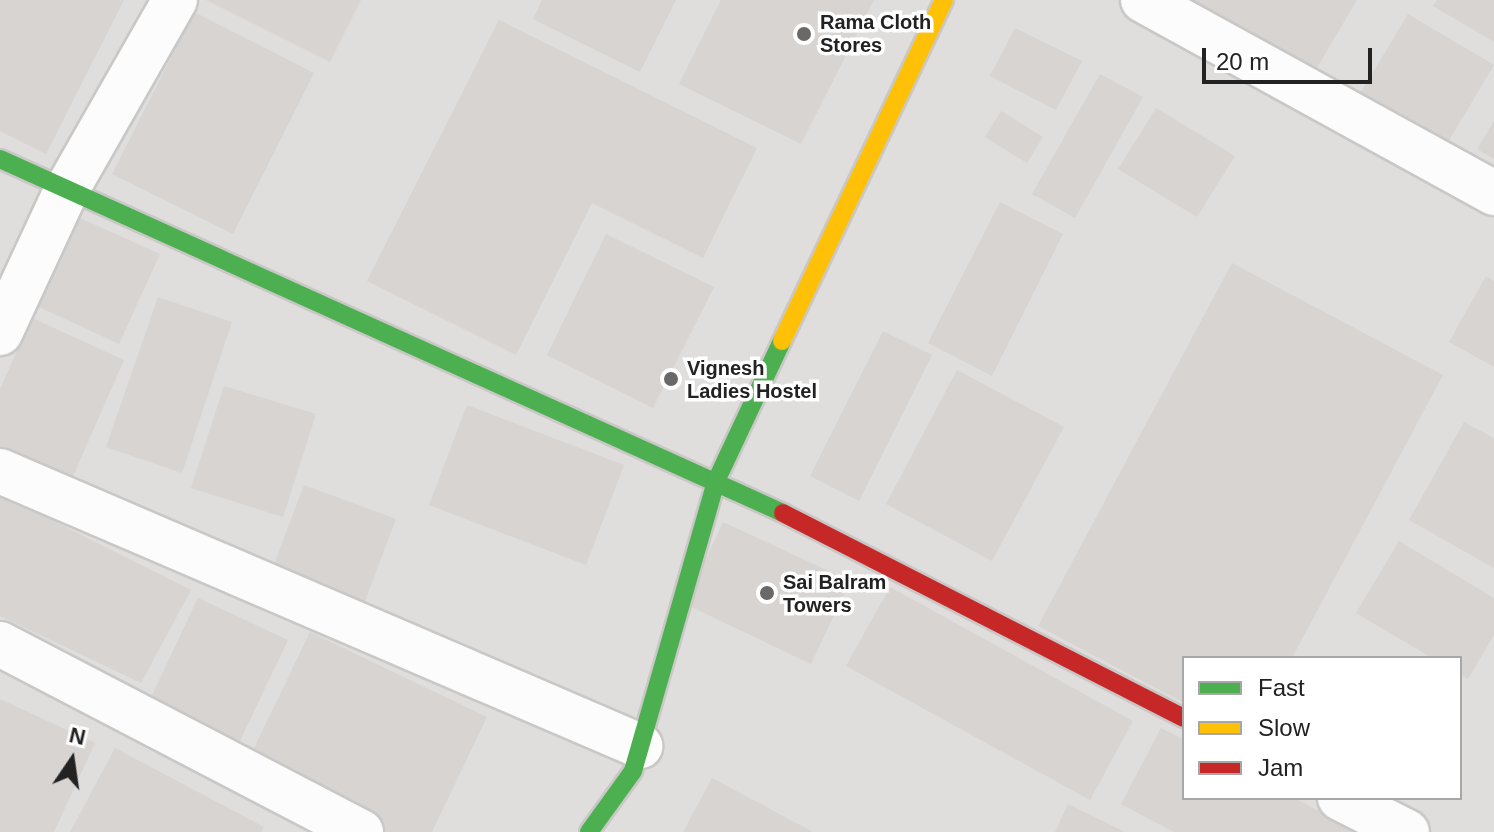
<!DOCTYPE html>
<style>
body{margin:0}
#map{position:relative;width:1494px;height:832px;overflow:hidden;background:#f0eeeb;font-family:Arial,sans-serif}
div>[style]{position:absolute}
.residential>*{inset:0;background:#dfdedc}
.building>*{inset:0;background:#d7d4d2}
.roads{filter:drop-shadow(2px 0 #c9c8c7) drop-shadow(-2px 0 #c9c8c7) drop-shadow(0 2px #c9c8c7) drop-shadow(0 -2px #c9c8c7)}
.street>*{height:44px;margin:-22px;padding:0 22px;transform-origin:22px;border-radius:22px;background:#fdfcfc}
.fast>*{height:18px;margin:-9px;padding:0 9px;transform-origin:9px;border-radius:9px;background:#4caf50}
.slow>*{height:18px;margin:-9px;padding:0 9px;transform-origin:9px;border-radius:9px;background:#ffc107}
.jam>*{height:18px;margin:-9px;padding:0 9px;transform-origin:9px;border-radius:9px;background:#c62828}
.dots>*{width:22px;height:22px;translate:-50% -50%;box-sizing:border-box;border:4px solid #fff;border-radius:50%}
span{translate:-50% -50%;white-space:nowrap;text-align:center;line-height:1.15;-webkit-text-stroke:7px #fff;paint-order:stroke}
.poi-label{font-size:20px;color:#222;font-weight:700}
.left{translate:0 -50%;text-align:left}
.legend{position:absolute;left:1182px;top:656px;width:280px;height:144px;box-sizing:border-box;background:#fff;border:2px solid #a7a7a7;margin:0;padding:10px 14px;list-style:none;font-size:24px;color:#222}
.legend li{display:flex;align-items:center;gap:16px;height:40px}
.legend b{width:40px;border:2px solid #a7a7a7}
.north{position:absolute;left:32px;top:720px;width:80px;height:80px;-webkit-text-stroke:6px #fff;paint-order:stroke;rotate:13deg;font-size:22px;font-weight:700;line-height:32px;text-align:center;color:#222}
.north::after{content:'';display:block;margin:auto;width:28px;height:36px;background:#222;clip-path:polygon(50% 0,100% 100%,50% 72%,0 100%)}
.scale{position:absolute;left:1202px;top:48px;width:170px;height:36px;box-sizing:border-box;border:4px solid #222;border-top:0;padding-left:10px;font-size:24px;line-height:28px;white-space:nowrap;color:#222;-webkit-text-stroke:6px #fff;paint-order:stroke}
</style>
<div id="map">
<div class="residential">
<i style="clip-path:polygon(evenodd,0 0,1494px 0,1494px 832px,0 832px,0 0,1184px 658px,1460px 658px,1460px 798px,1184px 798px,1184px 658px)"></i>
</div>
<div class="building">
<i style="clip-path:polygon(0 0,124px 0,46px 154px,0 131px)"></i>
<i style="clip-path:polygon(206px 0,361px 0,330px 62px)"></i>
<i style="clip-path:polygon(542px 0,676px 0,640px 72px,533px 19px)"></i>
<i style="clip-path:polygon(721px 0,874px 0,801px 144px,679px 84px)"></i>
<i style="clip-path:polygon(1157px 0,1357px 0,1305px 88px)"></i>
<i style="clip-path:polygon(1437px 0,1494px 0,1494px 42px,1433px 6px)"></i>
<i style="clip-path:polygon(194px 12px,314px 73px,233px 234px,112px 174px)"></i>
<i style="clip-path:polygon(1408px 14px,1494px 65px,1438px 159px,1352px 107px)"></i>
<i style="clip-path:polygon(499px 20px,757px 148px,703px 258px,592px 203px,516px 355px,367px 281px)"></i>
<i style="clip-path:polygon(1015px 28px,1082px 61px,1056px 110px,990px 76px)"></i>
<i style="clip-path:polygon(1100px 74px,1143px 97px,1075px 218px,1032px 194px)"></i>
<i style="clip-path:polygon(1156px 108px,1235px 156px,1197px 217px,1118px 169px)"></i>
<i style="clip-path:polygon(1001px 111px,1043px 137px,1027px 163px,985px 137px)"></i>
<i style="clip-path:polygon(1494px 121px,1494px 159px,1477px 149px)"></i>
<i style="clip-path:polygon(1000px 202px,1063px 234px,992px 376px,928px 343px)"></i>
<i style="clip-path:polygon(69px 213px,160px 254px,119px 344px,28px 302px)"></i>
<i style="clip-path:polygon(606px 234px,714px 287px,653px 408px,547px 355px)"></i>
<i style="clip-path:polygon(1232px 263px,1443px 375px,1292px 658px,1184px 658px,1184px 703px,1038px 626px)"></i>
<i style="clip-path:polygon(1486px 276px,1494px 281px,1494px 367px,1449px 342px)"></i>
<i style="clip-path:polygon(158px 297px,232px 322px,182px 473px,106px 447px)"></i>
<i style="clip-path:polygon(32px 318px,124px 360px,70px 483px,0 451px,0 389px)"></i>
<i style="clip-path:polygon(883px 331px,932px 355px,859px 501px,810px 476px)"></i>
<i style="clip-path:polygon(957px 370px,1064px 427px,992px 561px,886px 504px)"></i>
<i style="clip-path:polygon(224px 386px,316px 414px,283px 517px,191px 488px)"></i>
<i style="clip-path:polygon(467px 405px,624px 465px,586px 565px,429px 505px)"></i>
<i style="clip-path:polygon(1464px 422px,1494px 438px,1494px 568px,1409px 520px)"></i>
<i style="clip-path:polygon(304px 485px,396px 519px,362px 609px,270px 575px)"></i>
<i style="clip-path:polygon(0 494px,191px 590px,141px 683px,0 616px)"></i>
<i style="clip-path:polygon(723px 522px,850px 581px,811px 664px,685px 604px)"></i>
<i style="clip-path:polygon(1399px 541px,1494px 598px,1494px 635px,1468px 679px,1460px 675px,1460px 658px,1432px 658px,1356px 613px)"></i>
<i style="clip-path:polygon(890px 587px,1133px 721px,1090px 800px,846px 666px)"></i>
<i style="clip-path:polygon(198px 598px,288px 640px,231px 760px,141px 718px)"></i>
<i style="clip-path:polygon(310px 632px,487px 717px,432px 832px,371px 832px,243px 771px)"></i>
<i style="clip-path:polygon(0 699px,95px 743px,54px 832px,0 832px)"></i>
<i style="clip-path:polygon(1161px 728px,1184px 740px,1184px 798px,1294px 798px,1359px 832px,1174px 832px,1121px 804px)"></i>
<i style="clip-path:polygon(115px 748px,264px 827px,261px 832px,70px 832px)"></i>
<i style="clip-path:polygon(712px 778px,813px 832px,683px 832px)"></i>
<i style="clip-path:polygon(1068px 804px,1125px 832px,1055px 832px)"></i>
</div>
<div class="roads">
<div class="street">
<i style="left:1143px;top:0;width:401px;rotate:28.8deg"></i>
<i style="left:0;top:333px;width:157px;rotate:-65.1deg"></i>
<i style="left:66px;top:191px;width:220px;rotate:-60.3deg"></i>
<i style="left:0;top:471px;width:697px;rotate:23.25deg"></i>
<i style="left:0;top:644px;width:407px;rotate:27.5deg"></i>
<i style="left:1340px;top:798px;width:75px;rotate:26.9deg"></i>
</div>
<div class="fast">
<i style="left:0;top:159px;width:859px;rotate:24.33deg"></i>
<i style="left:589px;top:832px;width:75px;rotate:-54.2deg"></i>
<i style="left:633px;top:771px;width:304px;rotate:-74deg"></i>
<i style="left:717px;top:479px;width:153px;rotate:-64.8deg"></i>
</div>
<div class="slow">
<i style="left:782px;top:341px;width:378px;rotate:-64.6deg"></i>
</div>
<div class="jam">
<i style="left:783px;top:513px;width:450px;rotate:27.1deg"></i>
</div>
</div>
<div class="dots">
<i style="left:804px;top:34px;background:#6a6968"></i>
<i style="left:671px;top:379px;background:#6a6968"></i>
<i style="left:767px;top:593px;background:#6a6968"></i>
</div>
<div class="poi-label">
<span class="left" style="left:820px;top:34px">Rama Cloth<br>Stores</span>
<span class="left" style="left:687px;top:380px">Vignesh<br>Ladies Hostel</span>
<span class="left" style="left:783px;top:594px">Sai Balram<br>Towers</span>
</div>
<ul class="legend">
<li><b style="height:10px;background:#4caf50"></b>Fast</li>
<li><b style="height:10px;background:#ffc107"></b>Slow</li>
<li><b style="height:10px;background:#c62828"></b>Jam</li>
</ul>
<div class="north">N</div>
<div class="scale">20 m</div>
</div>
